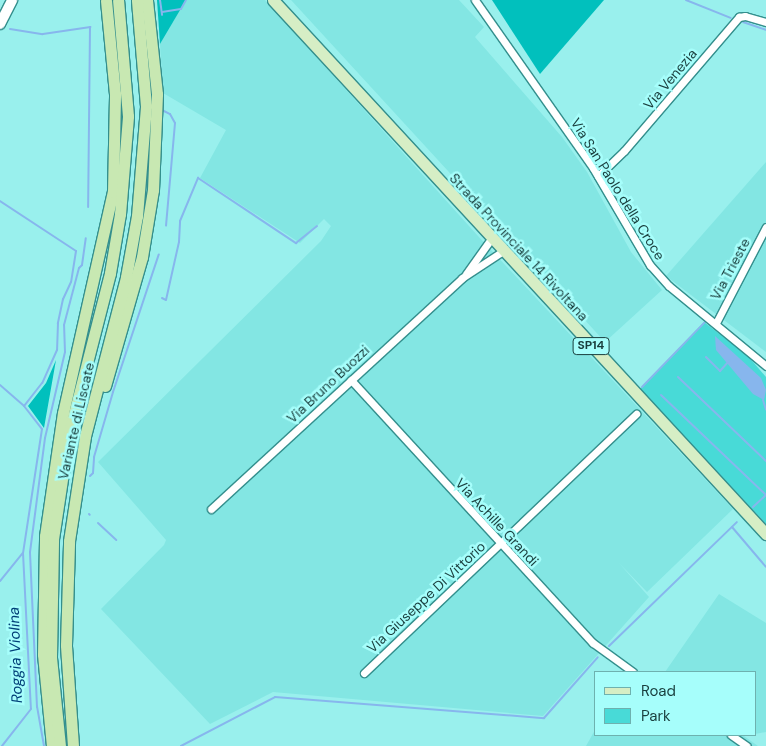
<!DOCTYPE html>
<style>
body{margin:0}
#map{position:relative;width:766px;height:746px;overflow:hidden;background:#99f0ed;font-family:"DM Sans",sans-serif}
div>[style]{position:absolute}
.built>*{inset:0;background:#83e6e3}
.green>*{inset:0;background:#48dad7}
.forest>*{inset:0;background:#01c0bd}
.water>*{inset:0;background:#87b6ed}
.stream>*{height:2px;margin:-1px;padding:0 1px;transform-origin:1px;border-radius:1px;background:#87b6ed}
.roads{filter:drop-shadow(1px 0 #348f8d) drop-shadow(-1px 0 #348f8d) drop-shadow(0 1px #348f8d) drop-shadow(0 -1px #348f8d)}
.minor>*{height:7px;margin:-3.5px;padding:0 3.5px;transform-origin:3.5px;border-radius:3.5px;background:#fff}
.secondary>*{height:10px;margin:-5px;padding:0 5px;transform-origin:5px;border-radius:5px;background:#fff}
.primary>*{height:11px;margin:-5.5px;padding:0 5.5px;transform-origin:5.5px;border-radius:5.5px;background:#d6eec5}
.trunk>*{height:11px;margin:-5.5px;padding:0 5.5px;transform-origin:5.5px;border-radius:5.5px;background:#c8e8b2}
span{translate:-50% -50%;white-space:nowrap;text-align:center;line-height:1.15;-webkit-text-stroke:5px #a6fefb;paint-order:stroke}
.shield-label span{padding:1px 4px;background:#a6fefb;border:1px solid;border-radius:4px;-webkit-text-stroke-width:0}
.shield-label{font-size:12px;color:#193e3d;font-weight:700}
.street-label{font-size:14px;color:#193e3d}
.water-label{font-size:15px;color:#013f77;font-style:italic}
.legend{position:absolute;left:594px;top:671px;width:162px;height:65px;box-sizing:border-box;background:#a6fefb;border:1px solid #6eb1af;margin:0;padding:6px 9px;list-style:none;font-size:15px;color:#193e3d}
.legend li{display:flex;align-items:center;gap:10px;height:25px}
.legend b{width:25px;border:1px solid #6eb1af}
</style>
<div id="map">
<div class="built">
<i style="clip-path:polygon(186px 0,265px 0,478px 236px,733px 509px,647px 592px,619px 563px,649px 597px,543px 716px,273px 692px,210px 724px,101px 609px,164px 545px,166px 540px,98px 462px,321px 241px,331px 226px,324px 219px,300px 243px,200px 178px,226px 130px,163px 93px,160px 44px)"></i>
<i style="clip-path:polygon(291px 0,459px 0,484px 27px,475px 37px,562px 137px,587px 172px,631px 252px,662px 290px,605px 342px)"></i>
<i style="clip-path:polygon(766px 162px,766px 352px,666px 276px)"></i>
<i style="clip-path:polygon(719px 594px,766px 623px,766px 732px,755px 734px,755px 672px,665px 672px)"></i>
<i style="clip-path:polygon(595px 730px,595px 735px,752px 735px,744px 736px,758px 746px,586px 746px)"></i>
</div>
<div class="green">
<i style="clip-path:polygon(704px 322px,748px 356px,766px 377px,766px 524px,640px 389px)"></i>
</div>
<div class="forest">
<i style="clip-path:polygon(157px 0,186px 0,160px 44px)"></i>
<i style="clip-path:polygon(492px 0,604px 0,540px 74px)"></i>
<i style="clip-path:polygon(56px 360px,44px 428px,28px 406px,46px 383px)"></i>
</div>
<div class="water">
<i style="clip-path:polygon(715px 336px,761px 378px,766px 390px,764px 400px,753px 394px,716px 350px)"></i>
</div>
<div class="stream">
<i style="left:160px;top:0;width:15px;rotate:82deg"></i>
<i style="left:686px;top:0;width:48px;rotate:21.8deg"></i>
<i style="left:162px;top:12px;width:19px;rotate:-9deg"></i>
<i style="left:181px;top:9px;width:10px;rotate:-61deg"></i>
<i style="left:743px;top:22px;width:24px;rotate:19deg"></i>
<i style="left:10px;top:29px;width:33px;rotate:9deg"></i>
<i style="left:43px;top:34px;width:48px;rotate:-8.5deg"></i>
<i style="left:90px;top:27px;width:180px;rotate:90.6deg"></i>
<i style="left:162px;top:110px;width:9px;rotate:27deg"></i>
<i style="left:170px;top:114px;width:10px;rotate:61deg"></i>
<i style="left:175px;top:123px;width:103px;rotate:95deg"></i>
<i style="left:0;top:201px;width:91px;rotate:33.3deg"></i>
<i style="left:76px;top:251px;width:31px;rotate:99deg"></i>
<i style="left:71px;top:282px;width:19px;rotate:115deg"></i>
<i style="left:63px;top:299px;width:25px;rotate:102deg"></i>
<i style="left:58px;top:323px;width:27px;rotate:92deg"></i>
<i style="left:57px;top:350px;width:36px;rotate:114deg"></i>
<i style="left:42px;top:383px;width:28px;rotate:128deg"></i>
<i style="left:162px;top:298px;width:4px;rotate:27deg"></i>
<i style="left:166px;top:300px;width:59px;rotate:-77.4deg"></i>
<i style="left:179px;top:242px;width:21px;rotate:-87deg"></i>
<i style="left:180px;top:221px;width:47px;rotate:-67.3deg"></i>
<i style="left:198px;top:178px;width:118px;rotate:33.6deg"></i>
<i style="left:296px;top:243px;width:27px;rotate:-39deg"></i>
<i style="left:706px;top:357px;width:20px;rotate:45deg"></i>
<i style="left:720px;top:371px;width:15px;rotate:-48deg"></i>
<i style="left:678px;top:377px;width:122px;rotate:43.7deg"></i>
<i style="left:0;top:385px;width:32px;rotate:41deg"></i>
<i style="left:24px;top:406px;width:29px;rotate:52deg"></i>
<i style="left:42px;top:429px;width:125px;rotate:98.7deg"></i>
<i style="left:23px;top:553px;width:156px;rotate:87.1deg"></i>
<i style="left:31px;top:709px;width:47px;rotate:128.1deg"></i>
<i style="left:642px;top:387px;width:91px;rotate:-45.9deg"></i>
<i style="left:661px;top:395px;width:145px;rotate:43.6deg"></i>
<i style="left:763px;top:400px;width:10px;rotate:73deg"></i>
<i style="left:90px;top:476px;width:4px;rotate:-45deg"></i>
<i style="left:93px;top:473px;width:16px;rotate:-86deg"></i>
<i style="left:94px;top:457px;width:68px;rotate:-73.7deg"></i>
<i style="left:113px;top:392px;width:145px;rotate:-71.6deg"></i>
<i style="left:753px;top:507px;width:18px;rotate:-43deg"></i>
<i style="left:89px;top:514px;width:1px;rotate:45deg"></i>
<i style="left:98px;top:523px;width:25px;rotate:43deg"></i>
<i style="left:732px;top:527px;width:52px;rotate:49.6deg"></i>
<i style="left:0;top:581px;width:36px;rotate:-51deg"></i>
<i style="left:609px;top:646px;width:178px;rotate:-44.1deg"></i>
<i style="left:44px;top:746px;width:40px;rotate:-100deg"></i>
<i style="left:37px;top:707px;width:155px;rotate:-92.6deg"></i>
<i style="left:30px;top:552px;width:115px;rotate:-82.5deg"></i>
<i style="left:45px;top:438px;width:88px;rotate:-76.9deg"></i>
<i style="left:65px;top:352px;width:27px;rotate:-92deg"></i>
<i style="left:64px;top:325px;width:59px;rotate:-75.3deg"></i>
<i style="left:79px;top:268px;width:4px;rotate:-45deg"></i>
<i style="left:82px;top:265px;width:27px;rotate:-82deg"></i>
<i style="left:181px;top:746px;width:106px;rotate:-27.5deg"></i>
<i style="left:275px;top:697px;width:270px;rotate:4.5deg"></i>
<i style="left:544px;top:718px;width:81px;rotate:-48.5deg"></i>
</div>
<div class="roads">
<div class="minor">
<i style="left:475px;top:0;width:205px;rotate:54.9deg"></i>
<i style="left:593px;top:168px;width:113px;rotate:59.6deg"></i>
<i style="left:650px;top:265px;width:28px;rotate:48deg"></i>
<i style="left:669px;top:286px;width:126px;rotate:39.5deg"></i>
<i style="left:598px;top:176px;width:36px;rotate:-44deg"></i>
<i style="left:624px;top:151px;width:177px;rotate:-49.4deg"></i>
<i style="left:739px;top:17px;width:6px;rotate:-9deg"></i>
<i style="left:745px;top:16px;width:22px;rotate:16deg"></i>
<i style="left:466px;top:274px;width:43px;rotate:-54.5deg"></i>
<i style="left:716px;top:323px;width:108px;rotate:-62.5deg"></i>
<i style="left:351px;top:380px;width:357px;rotate:47.4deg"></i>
<i style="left:593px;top:643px;width:49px;rotate:35.9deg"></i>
<i style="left:211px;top:509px;width:341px;rotate:-42.6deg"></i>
<i style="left:462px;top:278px;width:49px;rotate:-33.4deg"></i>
<i style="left:364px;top:673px;width:376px;rotate:-43.6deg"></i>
<i style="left:731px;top:735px;width:19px;rotate:35deg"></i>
</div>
<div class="secondary">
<i style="left:0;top:24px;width:27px;rotate:-63deg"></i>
</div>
<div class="primary">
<i style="left:273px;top:0;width:727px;rotate:47.29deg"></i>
</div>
<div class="trunk">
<i style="left:105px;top:386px;width:134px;rotate:-74deg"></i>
<i style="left:142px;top:257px;width:68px;rotate:-80.7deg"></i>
<i style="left:153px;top:190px;width:96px;rotate:-87.6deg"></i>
<i style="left:157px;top:94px;width:95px;rotate:-96.1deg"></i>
<i style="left:52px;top:746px;width:92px;rotate:-95.6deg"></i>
<i style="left:43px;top:654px;width:118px;rotate:-89deg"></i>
<i style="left:45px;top:536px;width:124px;rotate:-81.7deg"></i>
<i style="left:63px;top:413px;width:227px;rotate:-77.3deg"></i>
<i style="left:113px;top:192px;width:98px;rotate:-88.8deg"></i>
<i style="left:115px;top:94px;width:94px;rotate:-95.5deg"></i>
<i style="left:60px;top:746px;width:89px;rotate:-95.8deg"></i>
<i style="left:51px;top:657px;width:118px;rotate:-89deg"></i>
<i style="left:53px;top:539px;width:107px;rotate:-81.4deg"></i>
<i style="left:69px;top:433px;width:165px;rotate:-75.6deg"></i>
<i style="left:110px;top:273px;width:60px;rotate:-80.4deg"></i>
<i style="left:120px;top:214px;width:98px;rotate:-85.3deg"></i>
<i style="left:128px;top:116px;width:116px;rotate:-94.9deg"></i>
<i style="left:73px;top:746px;width:101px;rotate:-94deg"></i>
<i style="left:66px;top:645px;width:104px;rotate:-88.3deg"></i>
<i style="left:69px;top:541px;width:106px;rotate:-81.3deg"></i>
<i style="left:85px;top:436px;width:164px;rotate:-75.5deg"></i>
<i style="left:126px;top:277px;width:62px;rotate:-79.8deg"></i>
<i style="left:137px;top:216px;width:110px;rotate:-85.3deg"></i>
<i style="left:146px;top:106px;width:106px;rotate:-94.9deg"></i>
</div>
</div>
<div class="shield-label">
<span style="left:591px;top:346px">SP14</span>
</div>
<div class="street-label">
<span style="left:670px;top:79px;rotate:-50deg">Via Venezia</span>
<span style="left:618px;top:189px;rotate:58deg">Via San Paolo della Croce</span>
<span style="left:519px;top:247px;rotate:47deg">Strada Provinciale 14 Rivoltana</span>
<span style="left:730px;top:269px;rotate:-62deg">Via Trieste</span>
<span style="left:328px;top:384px;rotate:-43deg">Via Bruno Buozzi</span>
<span style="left:76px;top:421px;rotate:-77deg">Variante di Liscate</span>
<span style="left:497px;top:522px;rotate:47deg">Via Achille Grandi</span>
<span style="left:426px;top:597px;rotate:-43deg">Via Giuseppe Di Vittorio</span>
</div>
<div class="water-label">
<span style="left:16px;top:655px;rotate:-92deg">Roggia Violina</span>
</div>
<ul class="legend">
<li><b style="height:6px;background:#d6eec5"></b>Road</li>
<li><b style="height:14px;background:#48dad7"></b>Park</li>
</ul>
</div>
